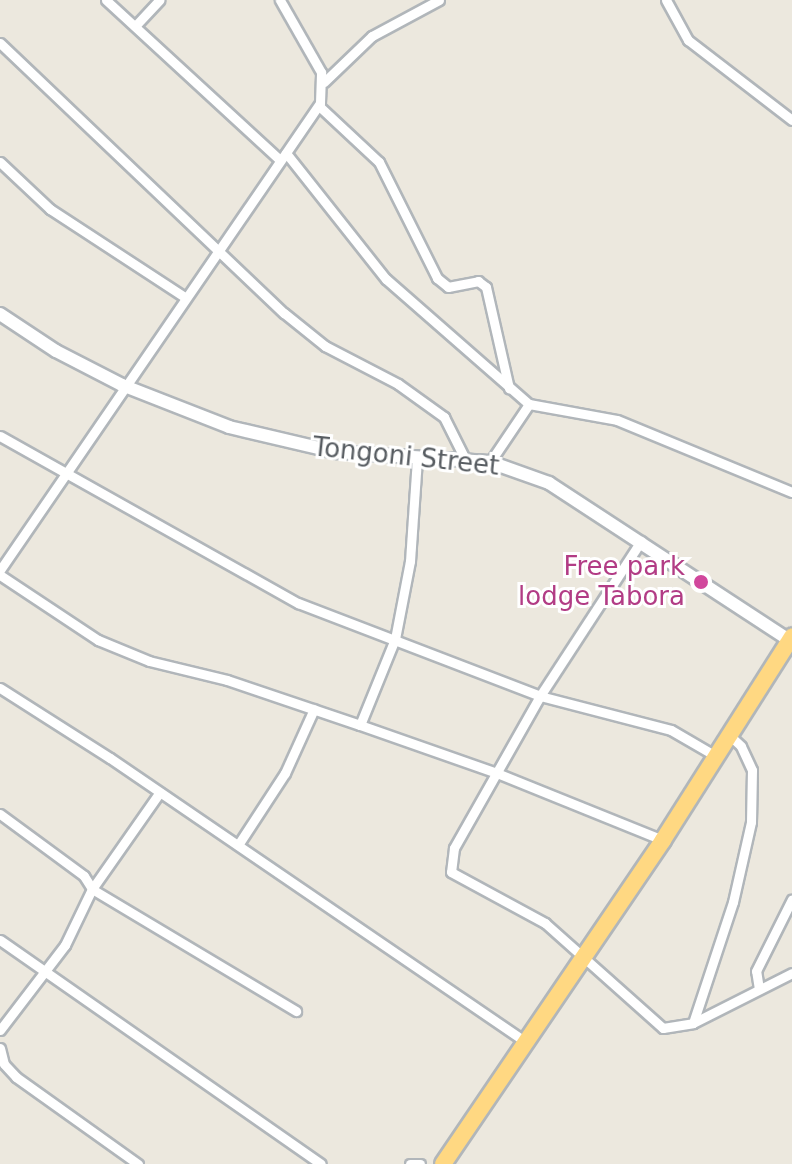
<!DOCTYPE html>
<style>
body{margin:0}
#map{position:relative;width:792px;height:1164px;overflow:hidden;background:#ece8de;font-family:"DejaVu Sans",sans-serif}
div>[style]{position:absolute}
.roads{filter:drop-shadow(2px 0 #b1b6ba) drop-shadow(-2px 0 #b1b6ba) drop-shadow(0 2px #b1b6ba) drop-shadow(0 -2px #b1b6ba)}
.street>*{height:9px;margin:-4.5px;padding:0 4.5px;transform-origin:4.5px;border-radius:4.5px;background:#fff}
.secondary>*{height:12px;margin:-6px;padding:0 6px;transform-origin:6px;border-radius:6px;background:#fff}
.highway>*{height:16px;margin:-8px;padding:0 8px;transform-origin:8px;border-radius:8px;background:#ffd882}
.dots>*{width:22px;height:22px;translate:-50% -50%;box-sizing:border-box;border:4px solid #fff;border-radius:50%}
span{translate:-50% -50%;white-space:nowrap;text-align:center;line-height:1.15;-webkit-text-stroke:6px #fff;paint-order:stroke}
.street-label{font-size:26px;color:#575c61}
.hotel-label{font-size:26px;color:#b23c85}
.right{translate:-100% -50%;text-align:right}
</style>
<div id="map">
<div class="roads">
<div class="street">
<i style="left:106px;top:0;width:235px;rotate:42.6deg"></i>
<i style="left:666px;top:0;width:46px;rotate:61.2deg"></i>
<i style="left:688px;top:40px;width:131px;rotate:37.6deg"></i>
<i style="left:137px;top:24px;width:33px;rotate:-47deg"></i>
<i style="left:0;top:43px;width:392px;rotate:43.6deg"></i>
<i style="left:284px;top:313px;width:53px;rotate:38.8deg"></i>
<i style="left:325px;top:346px;width:82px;rotate:27.5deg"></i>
<i style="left:398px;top:384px;width:57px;rotate:35.7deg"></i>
<i style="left:444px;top:417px;width:47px;rotate:63.4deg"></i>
<i style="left:324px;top:82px;width:66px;rotate:-43.8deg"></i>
<i style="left:372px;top:36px;width:76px;rotate:-28.2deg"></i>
<i style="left:319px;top:106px;width:82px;rotate:43deg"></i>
<i style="left:379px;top:162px;width:130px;rotate:63.4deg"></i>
<i style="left:437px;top:278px;width:14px;rotate:39deg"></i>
<i style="left:448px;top:287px;width:31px;rotate:-11deg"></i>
<i style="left:478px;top:281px;width:10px;rotate:37deg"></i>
<i style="left:486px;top:287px;width:104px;rotate:77.2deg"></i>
<i style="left:286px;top:153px;width:161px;rotate:51.6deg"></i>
<i style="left:386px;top:279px;width:190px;rotate:41.2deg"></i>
<i style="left:529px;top:404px;width:89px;rotate:10.3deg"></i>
<i style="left:617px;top:420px;width:189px;rotate:22.4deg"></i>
<i style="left:0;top:162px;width:69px;rotate:43.2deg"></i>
<i style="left:50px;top:209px;width:159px;rotate:33.2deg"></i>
<i style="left:0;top:436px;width:342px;rotate:29.3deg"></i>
<i style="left:298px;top:603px;width:259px;rotate:21deg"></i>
<i style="left:540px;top:696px;width:135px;rotate:14.5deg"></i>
<i style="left:671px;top:730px;width:50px;rotate:30.2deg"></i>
<i style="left:490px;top:462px;width:70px;rotate:-56.1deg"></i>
<i style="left:641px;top:541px;width:185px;rotate:123.1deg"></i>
<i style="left:540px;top:696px;width:175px;rotate:119.5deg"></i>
<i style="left:454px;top:848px;width:24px;rotate:97deg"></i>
<i style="left:451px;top:872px;width:107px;rotate:28.5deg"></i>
<i style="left:545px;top:923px;width:158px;rotate:41.7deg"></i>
<i style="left:663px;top:1028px;width:30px;rotate:-9deg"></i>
<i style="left:693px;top:1023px;width:111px;rotate:-26.8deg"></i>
<i style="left:0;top:570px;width:566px;rotate:-55.58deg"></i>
<i style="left:320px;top:103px;width:31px;rotate:-88deg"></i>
<i style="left:321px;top:72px;width:83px;rotate:-119.7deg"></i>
<i style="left:0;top:575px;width:118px;rotate:33.6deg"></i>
<i style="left:98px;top:640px;width:55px;rotate:22.4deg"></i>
<i style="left:149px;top:661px;width:80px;rotate:13.7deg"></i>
<i style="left:227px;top:680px;width:140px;rotate:18.7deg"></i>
<i style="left:360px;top:725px;width:145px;rotate:19.3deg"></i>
<i style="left:497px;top:773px;width:179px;rotate:22deg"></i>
<i style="left:0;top:688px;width:130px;rotate:32.5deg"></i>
<i style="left:110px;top:758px;width:504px;rotate:34.32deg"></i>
<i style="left:360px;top:725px;width:93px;rotate:-67.9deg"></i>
<i style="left:395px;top:639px;width:79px;rotate:-79.1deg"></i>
<i style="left:410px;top:561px;width:104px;rotate:-86.1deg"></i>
<i style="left:0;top:814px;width:104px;rotate:36.4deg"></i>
<i style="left:84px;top:876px;width:15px;rotate:58deg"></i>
<i style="left:92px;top:889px;width:238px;rotate:30.9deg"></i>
<i style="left:238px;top:845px;width:86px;rotate:-56.9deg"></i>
<i style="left:285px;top:773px;width:70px;rotate:-65.6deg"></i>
<i style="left:0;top:940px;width:391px;rotate:34.9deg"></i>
<i style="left:759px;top:989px;width:18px;rotate:-99deg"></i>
<i style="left:756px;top:971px;width:80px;rotate:-63.4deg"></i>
<i style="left:693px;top:1023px;width:127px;rotate:-71.7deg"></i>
<i style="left:733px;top:902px;width:82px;rotate:-77.3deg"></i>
<i style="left:751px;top:822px;width:52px;rotate:-88.9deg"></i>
<i style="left:752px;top:770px;width:26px;rotate:-115deg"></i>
<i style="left:741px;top:746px;width:18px;rotate:-137deg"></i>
<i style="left:0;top:1030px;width:107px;rotate:-52.6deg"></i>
<i style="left:65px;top:945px;width:62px;rotate:-64.3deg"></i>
<i style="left:92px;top:889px;width:118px;rotate:-55deg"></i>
<i style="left:0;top:1048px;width:16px;rotate:76deg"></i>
<i style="left:4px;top:1064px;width:18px;rotate:47deg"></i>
<i style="left:16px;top:1077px;width:150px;rotate:35.5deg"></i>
<i style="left:410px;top:1164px;width:10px"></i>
</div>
<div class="secondary">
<i style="left:0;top:314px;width:67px;rotate:33.5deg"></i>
<i style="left:56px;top:351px;width:74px;rotate:27.3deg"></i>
<i style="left:122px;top:385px;width:115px;rotate:21.4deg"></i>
<i style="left:229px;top:427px;width:110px;rotate:13.2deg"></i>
<i style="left:336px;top:452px;width:154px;rotate:3.7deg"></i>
<i style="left:490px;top:462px;width:63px;rotate:19.6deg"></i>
<i style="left:549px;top:483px;width:290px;rotate:33.2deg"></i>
</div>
<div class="highway">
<i style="left:443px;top:1164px;width:392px;rotate:-55.8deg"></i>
<i style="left:663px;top:840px;width:241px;rotate:-57.6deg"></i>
</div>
</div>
<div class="dots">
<i style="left:701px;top:582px;background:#d1479c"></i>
</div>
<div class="street-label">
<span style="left:406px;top:457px;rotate:6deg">Tongoni Street</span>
</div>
<div class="hotel-label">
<span class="right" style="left:685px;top:582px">Free park<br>lodge Tabora</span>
</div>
</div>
